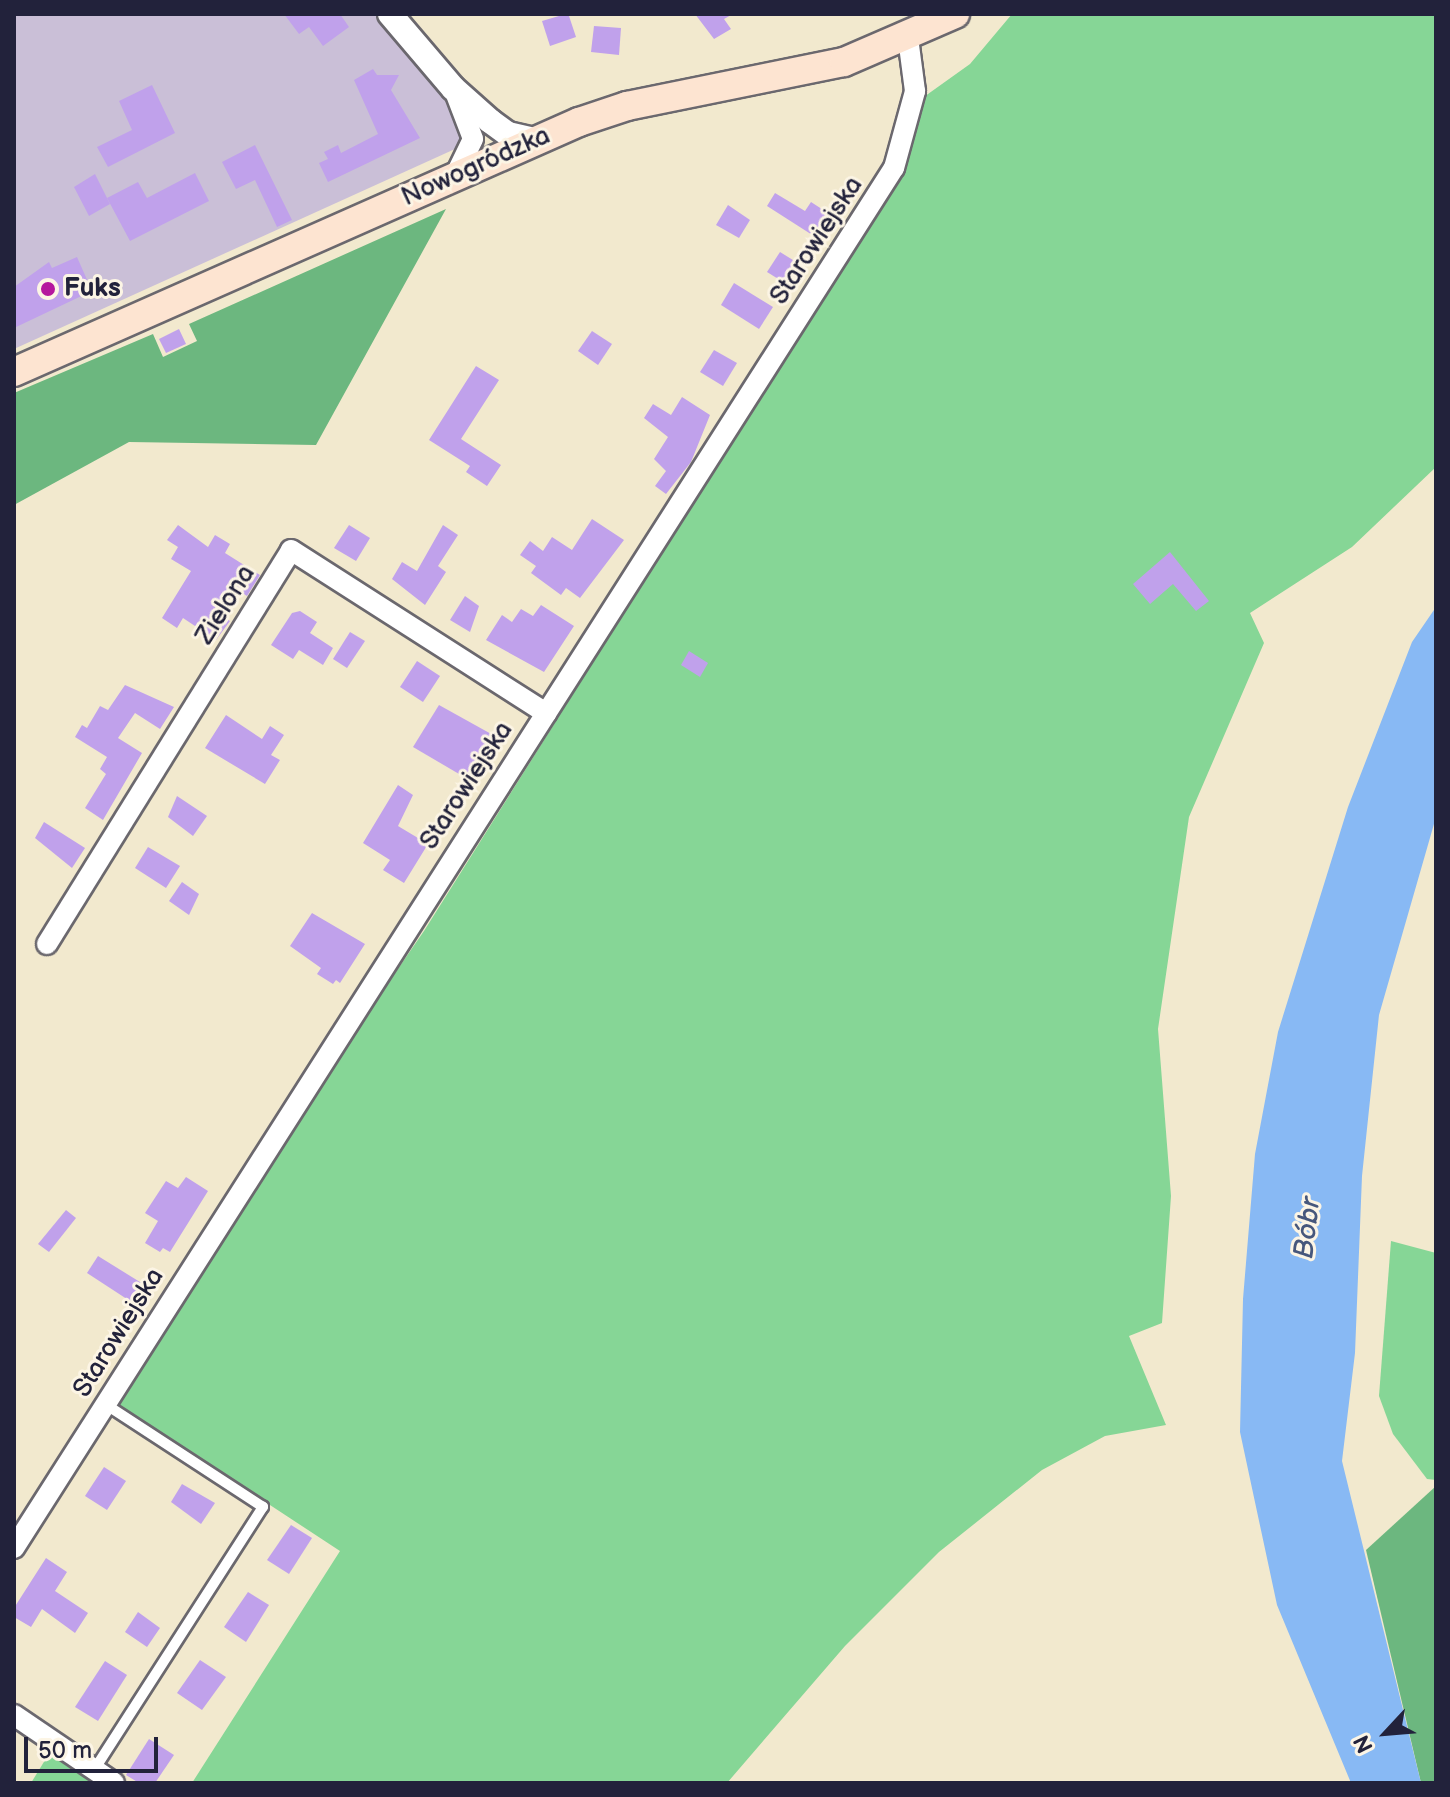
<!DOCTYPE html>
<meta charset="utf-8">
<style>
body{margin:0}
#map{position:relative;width:1450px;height:1797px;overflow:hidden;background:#f2e9ce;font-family:"Balsamiq Sans",sans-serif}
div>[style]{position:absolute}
.industrial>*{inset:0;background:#cabfd7}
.green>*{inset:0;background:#86d696}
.forest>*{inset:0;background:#6cb77f}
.water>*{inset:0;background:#88b9f4}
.building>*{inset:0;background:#c0a1eb}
.roads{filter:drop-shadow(2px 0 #6b686e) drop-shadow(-2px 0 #6b686e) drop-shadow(0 2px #6b686e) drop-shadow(0 -2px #6b686e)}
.service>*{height:10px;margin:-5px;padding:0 5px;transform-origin:5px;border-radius:5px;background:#fff}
.minor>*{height:20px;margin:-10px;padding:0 10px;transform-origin:10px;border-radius:10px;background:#fff}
.tertiary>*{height:24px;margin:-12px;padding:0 12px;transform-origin:12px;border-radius:12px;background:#fff}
.secondary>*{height:28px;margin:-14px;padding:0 14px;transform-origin:14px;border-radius:14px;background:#fde4d1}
.dots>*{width:22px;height:22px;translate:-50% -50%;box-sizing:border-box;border:4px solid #fcf5e5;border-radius:50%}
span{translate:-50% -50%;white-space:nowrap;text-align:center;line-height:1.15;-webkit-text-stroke:6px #fcf5e5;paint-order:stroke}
.street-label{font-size:26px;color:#22223b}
.poi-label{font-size:26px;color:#22223b;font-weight:700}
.left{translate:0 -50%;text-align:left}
.water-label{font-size:28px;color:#46577c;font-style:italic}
.frame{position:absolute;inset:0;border:16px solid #22223b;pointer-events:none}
.north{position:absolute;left:1346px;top:1693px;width:80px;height:80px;-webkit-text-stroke:6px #fcf5e5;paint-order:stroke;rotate:244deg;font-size:22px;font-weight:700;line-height:32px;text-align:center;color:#22223b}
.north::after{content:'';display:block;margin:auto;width:28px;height:36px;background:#22223b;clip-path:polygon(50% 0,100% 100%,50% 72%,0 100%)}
.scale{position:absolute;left:24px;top:1737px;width:134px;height:36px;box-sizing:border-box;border:4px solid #22223b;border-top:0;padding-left:10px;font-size:24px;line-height:28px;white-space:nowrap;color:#22223b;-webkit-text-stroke:6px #fcf5e5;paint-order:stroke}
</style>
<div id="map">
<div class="industrial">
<i style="clip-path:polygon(14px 14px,407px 14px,488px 134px,14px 349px)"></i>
</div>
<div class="green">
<i style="clip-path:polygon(1012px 14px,1436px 14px,1436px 467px,1352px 547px,1250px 613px,1264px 643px,1189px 817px,1158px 1029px,1171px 1196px,1162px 1323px,1129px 1336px,1166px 1425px,1105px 1436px,1042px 1470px,939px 1552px,845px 1646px,727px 1783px,192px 1783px,340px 1551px,104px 1396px,424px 931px,556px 721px,684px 481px,904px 138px,914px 104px,970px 64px)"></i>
<i style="clip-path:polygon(1391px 1241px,1436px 1253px,1436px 1480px,1427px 1479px,1393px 1434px,1379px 1396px)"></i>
<i style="clip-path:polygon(58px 1739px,123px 1783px,31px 1783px)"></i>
</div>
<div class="forest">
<i style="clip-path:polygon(446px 209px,316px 445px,129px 442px,14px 505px,14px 393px,153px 334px,163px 357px,197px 341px,189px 324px)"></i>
<i style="clip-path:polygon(1436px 1486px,1436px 1783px,1421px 1783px,1366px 1550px)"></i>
</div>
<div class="water">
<i style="clip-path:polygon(1436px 607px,1436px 817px,1379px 1015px,1362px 1176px,1355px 1353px,1342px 1461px,1421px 1783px,1351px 1783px,1277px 1605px,1240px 1432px,1243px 1299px,1255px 1154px,1278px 1032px,1348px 807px,1412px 642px)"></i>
</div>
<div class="building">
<i style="clip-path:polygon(284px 14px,340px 14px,349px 27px,323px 46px,309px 27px,299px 34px)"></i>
<i style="clip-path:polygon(695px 14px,733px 14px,724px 19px,731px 29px,714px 39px)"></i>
<i style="clip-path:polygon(559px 16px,569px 16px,576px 37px,550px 46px,542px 21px)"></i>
<i style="clip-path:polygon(594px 26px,621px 28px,619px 55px,591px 52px)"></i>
<i style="clip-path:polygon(373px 69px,377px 75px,399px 75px,391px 90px,420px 138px,328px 182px,319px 163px,328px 159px,324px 152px,338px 145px,341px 153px,378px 134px,354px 80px)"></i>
<i style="clip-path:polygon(152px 85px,175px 133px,108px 167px,97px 147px,132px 130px,119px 101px)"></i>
<i style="clip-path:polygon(255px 145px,292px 220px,277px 227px,255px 180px,236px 189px,222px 162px)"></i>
<i style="clip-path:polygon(195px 173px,209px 201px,130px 241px,107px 198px,138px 182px,147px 198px)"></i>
<i style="clip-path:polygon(95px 174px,110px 204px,89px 216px,74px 187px)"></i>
<i style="clip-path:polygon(775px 193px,805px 211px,811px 202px,831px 215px,817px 238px,767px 206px)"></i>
<i style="clip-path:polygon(728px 205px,750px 220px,739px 238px,716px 225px)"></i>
<i style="clip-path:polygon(780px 252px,801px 265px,788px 285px,767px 272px)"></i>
<i style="clip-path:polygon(77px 257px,92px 291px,14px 328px,14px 287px,49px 262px,52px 268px)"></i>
<i style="clip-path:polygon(734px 283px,773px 307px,759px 329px,721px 305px)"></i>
<i style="clip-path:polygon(179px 329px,186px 344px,166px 353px,159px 339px)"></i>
<i style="clip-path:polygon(592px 331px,612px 344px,598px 365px,578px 351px)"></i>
<i style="clip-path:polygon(714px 350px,737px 363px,723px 386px,700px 372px)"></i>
<i style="clip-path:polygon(476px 366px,499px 380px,461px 439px,501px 465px,487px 486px,466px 472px,470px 466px,429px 440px)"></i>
<i style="clip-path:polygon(682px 397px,710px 415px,691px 462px,666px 494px,655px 486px,666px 471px,654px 459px,668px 437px,644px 418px,653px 404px,671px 415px)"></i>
<i style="clip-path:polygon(592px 519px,624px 540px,580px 598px,566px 588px,561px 595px,531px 573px,536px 566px,520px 555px,530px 541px,543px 551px,552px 537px,572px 550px)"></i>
<i style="clip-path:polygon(178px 525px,208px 547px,215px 535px,230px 544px,225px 553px,260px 575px,247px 596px,236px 589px,220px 614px,230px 621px,216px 640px,183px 618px,177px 628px,162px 618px,191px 571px,171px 559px,178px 547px,167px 540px)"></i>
<i style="clip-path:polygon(349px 525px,370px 538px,356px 561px,334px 548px)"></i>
<i style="clip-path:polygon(443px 525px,458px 535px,438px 566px,446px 572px,425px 605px,392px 579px,402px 562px,417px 571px)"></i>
<i style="clip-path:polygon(1170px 552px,1209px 601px,1196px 611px,1173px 584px,1150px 604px,1133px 584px)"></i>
<i style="clip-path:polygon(465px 596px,479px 606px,470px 632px,450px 620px)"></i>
<i style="clip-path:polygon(541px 605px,574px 626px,544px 672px,486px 640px,502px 615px,512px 622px,521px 609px,533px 616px)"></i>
<i style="clip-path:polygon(300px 611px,317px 622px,310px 633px,333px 648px,323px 665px,299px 650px,293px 659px,271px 645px,292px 613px)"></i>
<i style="clip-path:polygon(350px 632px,365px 641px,347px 668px,333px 659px)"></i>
<i style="clip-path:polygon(689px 651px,708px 663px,700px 677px,681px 665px)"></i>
<i style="clip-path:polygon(417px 661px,440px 676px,423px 702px,400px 687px)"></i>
<i style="clip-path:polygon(125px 685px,174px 707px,160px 729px,135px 713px,118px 738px,142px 753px,103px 820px,85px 808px,106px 774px,100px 769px,107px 757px,75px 737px,82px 725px,87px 728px,100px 706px,108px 710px)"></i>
<i style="clip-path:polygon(439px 705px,493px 735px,496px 742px,471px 781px,413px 747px)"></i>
<i style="clip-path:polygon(226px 715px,262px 739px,270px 726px,284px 735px,271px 755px,280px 760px,265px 784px,205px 748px)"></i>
<i style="clip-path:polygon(398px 785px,413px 795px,398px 826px,428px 844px,404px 883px,383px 870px,390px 860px,363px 843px)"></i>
<i style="clip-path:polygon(177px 796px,207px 816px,193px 836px,168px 817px)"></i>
<i style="clip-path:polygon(44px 822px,85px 848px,72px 868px,35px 838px)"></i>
<i style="clip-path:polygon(148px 847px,180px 866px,166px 888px,135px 868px)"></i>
<i style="clip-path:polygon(182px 882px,199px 894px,189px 915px,169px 901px)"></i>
<i style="clip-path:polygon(312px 913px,365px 944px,340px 983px,336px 980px,333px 984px,317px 974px,321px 968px,290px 946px)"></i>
<i style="clip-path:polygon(186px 1177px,208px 1191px,170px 1252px,163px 1248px,160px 1252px,145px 1243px,158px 1221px,145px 1213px,166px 1181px,178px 1188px)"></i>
<i style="clip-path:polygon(66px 1210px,76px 1218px,49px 1252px,38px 1244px)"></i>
<i style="clip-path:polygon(98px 1256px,148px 1287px,136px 1305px,87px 1273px)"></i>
<i style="clip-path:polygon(104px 1467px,126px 1481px,107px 1510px,85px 1496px)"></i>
<i style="clip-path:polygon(182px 1484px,215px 1503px,201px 1524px,171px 1502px)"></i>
<i style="clip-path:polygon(291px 1525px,312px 1538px,289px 1574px,267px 1560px)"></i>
<i style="clip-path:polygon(46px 1558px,67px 1572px,55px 1591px,88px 1613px,75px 1633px,42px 1609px,31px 1627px,14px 1617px,14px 1608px)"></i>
<i style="clip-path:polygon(248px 1592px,269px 1605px,246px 1642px,224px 1627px)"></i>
<i style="clip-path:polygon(138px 1612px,160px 1628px,147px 1647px,125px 1632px)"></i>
<i style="clip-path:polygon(200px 1660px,226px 1677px,202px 1710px,177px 1693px)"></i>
<i style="clip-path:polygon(105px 1661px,127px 1675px,98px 1721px,75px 1707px)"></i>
<i style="clip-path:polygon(149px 1739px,174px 1755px,155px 1783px,139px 1783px,126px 1775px)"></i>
</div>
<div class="roads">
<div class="service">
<i style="left:94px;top:1770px;width:313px;rotate:-57.3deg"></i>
<i style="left:263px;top:1507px;width:189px;rotate:-146.9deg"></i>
</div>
<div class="minor">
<i style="left:455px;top:92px;width:50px;rotate:69deg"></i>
<i style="left:473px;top:139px;width:39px;rotate:116deg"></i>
<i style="left:47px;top:944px;width:463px;rotate:-58.2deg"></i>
<i style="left:291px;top:550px;width:303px;rotate:32.6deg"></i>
<i style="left:14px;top:1548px;width:1637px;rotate:-57.48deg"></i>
<i style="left:894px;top:168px;width:80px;rotate:-74.7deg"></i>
<i style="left:915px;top:91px;width:53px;rotate:-97.5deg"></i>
<i style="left:14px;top:1715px;width:121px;rotate:34.2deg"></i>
</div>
<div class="tertiary">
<i style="left:390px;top:14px;width:97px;rotate:49.6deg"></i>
<i style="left:453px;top:88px;width:50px;rotate:41.7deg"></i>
<i style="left:490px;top:121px;width:22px;rotate:36deg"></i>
<i style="left:508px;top:134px;width:28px;rotate:13deg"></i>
</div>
<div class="secondary">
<i style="left:14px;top:372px;width:618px;rotate:-23.87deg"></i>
<i style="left:579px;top:122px;width:51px;rotate:-18.4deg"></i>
<i style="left:627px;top:106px;width:221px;rotate:-11.5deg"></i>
<i style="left:844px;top:62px;width:121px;rotate:-23.4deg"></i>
</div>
</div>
<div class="dots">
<i style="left:48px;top:289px;background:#b5179e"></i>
</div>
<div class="street-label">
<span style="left:476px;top:167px;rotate:-24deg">Nowogródzka</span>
<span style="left:817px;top:241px;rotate:-57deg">Starowiejska</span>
<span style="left:226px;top:605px;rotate:-58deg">Zielona</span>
<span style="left:467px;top:786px;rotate:-57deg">Starowiejska</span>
<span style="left:119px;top:1333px;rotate:-58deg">Starowiejska</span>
</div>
<div class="poi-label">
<span class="left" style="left:64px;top:289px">Fuks</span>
</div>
<div class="water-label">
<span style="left:1308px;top:1228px;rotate:-83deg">Bóbr</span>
</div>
<div class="frame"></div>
<div class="north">N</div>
<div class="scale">50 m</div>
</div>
